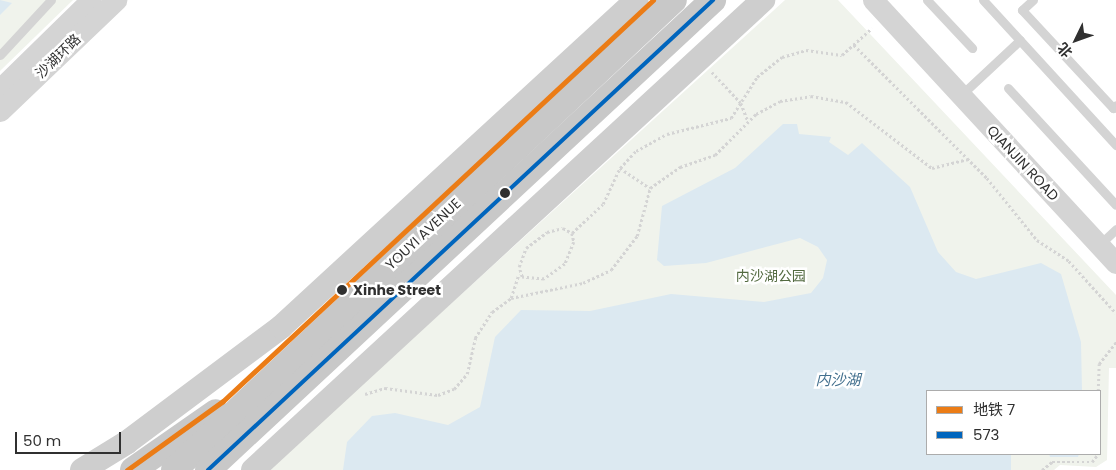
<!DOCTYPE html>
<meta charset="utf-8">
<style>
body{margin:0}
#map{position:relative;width:1116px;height:470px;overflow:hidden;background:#fff;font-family:Poppins,"Noto Sans SC",sans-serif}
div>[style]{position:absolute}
.green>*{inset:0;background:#f0f3ec}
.water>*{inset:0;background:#dce9f1}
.path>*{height:2.5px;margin-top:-1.25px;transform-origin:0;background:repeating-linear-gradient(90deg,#d4d4d4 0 2.5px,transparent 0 5px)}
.service>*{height:9px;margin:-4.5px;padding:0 4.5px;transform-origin:4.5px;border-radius:4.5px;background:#d4d4d4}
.tertiary>*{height:21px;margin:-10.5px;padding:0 10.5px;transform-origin:10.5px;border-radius:10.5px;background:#d4d4d4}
.secondary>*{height:24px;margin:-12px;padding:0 12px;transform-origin:12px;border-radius:12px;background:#cecece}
.primary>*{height:26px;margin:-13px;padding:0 13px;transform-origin:13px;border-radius:13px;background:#c8c8c8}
.bus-1>*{height:4px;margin:-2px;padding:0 2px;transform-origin:2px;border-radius:2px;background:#0065bd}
.metro-1>*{height:5px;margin:-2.5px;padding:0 2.5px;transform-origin:2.5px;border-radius:2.5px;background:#eb7c16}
.dots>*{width:14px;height:14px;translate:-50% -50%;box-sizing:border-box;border:2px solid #fff;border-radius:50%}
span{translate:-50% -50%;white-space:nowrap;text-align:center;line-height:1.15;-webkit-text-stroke:5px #fff;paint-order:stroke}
.street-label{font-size:14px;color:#303030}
.park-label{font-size:14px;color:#536a40}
.stop-label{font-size:14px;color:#303030;font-weight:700}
.left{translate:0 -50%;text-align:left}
.water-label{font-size:15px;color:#43708e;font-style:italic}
.legend{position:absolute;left:926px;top:390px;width:175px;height:65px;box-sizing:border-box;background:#fff;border:1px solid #acacac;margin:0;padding:6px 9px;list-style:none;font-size:15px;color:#303030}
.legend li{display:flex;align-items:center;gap:10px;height:25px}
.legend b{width:25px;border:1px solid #acacac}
.north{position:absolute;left:1051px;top:15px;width:50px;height:50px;-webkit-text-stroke:4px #fff;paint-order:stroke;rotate:228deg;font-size:14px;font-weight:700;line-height:20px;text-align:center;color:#303030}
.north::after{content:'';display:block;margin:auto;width:18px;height:22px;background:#303030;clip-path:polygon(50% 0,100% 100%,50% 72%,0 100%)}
.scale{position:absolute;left:15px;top:432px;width:106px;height:22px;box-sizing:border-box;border:2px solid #303030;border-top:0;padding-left:6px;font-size:15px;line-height:18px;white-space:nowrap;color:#303030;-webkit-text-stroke:4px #fff;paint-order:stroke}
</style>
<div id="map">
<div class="green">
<i style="clip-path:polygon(0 0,73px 0,0 71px)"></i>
<i style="clip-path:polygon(evenodd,785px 0,838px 0,1116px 295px,1116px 368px,1109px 368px,1107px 460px,1096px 467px,1060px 465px,1054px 470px,268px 470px,785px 0,927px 391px,1100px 391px,1100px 454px,927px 454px,927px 391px)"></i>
</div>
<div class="water">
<i style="clip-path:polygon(0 0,12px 3px,0 15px)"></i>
<i style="clip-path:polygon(783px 124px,797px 124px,799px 134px,831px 137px,829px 142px,848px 155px,862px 143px,910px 187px,938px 252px,956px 272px,976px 279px,1041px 263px,1061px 274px,1081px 342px,1082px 391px,927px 391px,927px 454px,1011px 454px,1011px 470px,343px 470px,347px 442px,372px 416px,395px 413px,448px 425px,480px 407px,495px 337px,521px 310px,590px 311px,671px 294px,764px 302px,811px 293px,823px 278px,827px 260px,818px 247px,800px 238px,706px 263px,664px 266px,657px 260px,662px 206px,735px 168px)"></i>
<i style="clip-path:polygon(1049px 454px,1079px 454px,1078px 457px,1050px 457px)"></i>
</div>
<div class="path">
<i style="left:854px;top:45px;width:188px;rotate:45deg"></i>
<i style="left:987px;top:178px;width:80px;rotate:51.1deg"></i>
<i style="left:1037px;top:240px;width:38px;rotate:33deg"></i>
<i style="left:1069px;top:261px;width:70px;rotate:47.9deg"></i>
<i style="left:712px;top:72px;width:42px;rotate:46.9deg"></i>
<i style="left:741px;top:103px;width:19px;rotate:69deg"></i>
<i style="left:620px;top:168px;width:36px;rotate:34deg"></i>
<i style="left:563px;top:228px;width:10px;rotate:29deg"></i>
<i style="left:572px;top:233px;width:9px;rotate:77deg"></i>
<i style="left:574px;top:242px;width:24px;rotate:112deg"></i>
<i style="left:565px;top:264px;width:26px;rotate:144deg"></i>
<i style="left:544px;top:279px;width:22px;rotate:-175deg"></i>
<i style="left:522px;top:277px;width:10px;rotate:-107deg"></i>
<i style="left:519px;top:267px;width:20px;rotate:-70deg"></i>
<i style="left:526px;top:248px;width:26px;rotate:-37deg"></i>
<i style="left:547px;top:232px;width:16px;rotate:-14deg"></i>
<i style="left:572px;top:233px;width:42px;rotate:-43.1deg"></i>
<i style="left:603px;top:204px;width:40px;rotate:-65deg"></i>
<i style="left:620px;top:168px;width:23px;rotate:-47deg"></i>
<i style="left:636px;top:151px;width:35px;rotate:-29deg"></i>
<i style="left:667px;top:134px;width:66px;rotate:-14deg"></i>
<i style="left:731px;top:118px;width:49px;rotate:-57.6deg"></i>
<i style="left:757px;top:77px;width:32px;rotate:-39deg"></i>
<i style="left:782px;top:57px;width:25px;rotate:-16deg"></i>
<i style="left:806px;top:50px;width:36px;rotate:8deg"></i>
<i style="left:842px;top:55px;width:40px;rotate:-42deg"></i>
<i style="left:511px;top:298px;width:25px;rotate:-72deg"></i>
<i style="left:1098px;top:391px;width:27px;rotate:-88deg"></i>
<i style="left:1099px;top:364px;width:28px;rotate:-52deg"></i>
<i style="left:365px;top:394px;width:21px;rotate:-17deg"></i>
<i style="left:385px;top:388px;width:53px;rotate:7.5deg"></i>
<i style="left:438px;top:395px;width:17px;rotate:-21deg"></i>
<i style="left:454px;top:389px;width:20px;rotate:-49deg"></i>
<i style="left:467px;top:374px;width:37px;rotate:-77deg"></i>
<i style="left:475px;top:338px;width:31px;rotate:-57deg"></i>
<i style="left:492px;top:312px;width:24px;rotate:-36deg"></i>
<i style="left:511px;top:298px;width:74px;rotate:-11.8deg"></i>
<i style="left:583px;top:283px;width:31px;rotate:-25deg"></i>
<i style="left:611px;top:270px;width:43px;rotate:-52.6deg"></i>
<i style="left:637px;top:236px;width:50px;rotate:-74.8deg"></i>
<i style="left:650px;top:188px;width:37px;rotate:-35deg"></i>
<i style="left:680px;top:167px;width:37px;rotate:-19deg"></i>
<i style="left:715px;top:155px;width:58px;rotate:-45deg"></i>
<i style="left:756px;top:114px;width:27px;rotate:-28deg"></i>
<i style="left:780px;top:101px;width:31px;rotate:-9deg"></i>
<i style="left:811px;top:96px;width:36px;rotate:10deg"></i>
<i style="left:846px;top:102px;width:108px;rotate:37.5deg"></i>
<i style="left:932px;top:168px;width:36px;rotate:-14deg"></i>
<i style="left:1042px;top:470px;width:13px;rotate:-39deg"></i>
<i style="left:1052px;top:462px;width:40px"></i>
<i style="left:1092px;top:462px;width:10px;rotate:-53deg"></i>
</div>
<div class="service">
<i style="left:927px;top:0;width:66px;rotate:46.8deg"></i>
<i style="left:983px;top:0;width:197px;rotate:47.5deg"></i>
<i style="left:1033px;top:0;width:15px;rotate:138deg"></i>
<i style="left:1022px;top:10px;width:134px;rotate:47.1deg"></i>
<i style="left:1113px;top:108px;width:4px;rotate:-45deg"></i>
<i style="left:0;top:55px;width:75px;rotate:-47.2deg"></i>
<i style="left:1008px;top:88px;width:159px;rotate:47.3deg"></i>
<i style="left:960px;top:96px;width:82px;rotate:-43deg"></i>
<i style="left:1100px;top:244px;width:22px;rotate:-43deg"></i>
</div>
<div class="tertiary">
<i style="left:873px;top:0;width:358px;rotate:47.3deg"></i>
<i style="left:0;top:89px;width:127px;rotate:-44.4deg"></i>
<i style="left:0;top:111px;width:161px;rotate:-43.7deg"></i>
</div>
<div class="secondary">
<i style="left:82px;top:470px;width:52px;rotate:-31.5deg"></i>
<i style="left:126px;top:443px;width:194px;rotate:-36.8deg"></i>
<i style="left:281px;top:327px;width:483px;rotate:-42.6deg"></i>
<i style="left:253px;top:470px;width:694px;rotate:-42.66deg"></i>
</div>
<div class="primary">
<i style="left:133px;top:470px;width:101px;rotate:-34.9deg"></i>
<i style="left:174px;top:470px;width:686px;rotate:-43.23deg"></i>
<i style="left:208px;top:470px;width:690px;rotate:-42.94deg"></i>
</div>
<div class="bus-1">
<i style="left:208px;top:470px;width:690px;rotate:-42.94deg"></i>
</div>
<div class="metro-1">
<i style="left:127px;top:470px;width:118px;rotate:-35.7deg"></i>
<i style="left:223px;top:401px;width:588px;rotate:-43deg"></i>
</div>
<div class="dots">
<i style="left:505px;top:193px;background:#303030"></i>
<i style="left:342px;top:290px;background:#303030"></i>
</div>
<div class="street-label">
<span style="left:58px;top:56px;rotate:-44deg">沙湖环路</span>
<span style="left:1023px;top:163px;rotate:47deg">QIANJIN ROAD</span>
<span style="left:423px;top:234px;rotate:-43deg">YOUYI AVENUE</span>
</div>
<div class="park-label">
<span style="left:771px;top:276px">内沙湖公园</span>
</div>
<div class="stop-label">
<span class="left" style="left:353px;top:290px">Xinhe Street</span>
</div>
<div class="water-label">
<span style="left:838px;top:380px">内沙湖</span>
</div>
<ul class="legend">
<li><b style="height:6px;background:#eb7c16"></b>地铁 7</li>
<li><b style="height:6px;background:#0065bd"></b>573</li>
</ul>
<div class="north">北</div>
<div class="scale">50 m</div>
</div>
